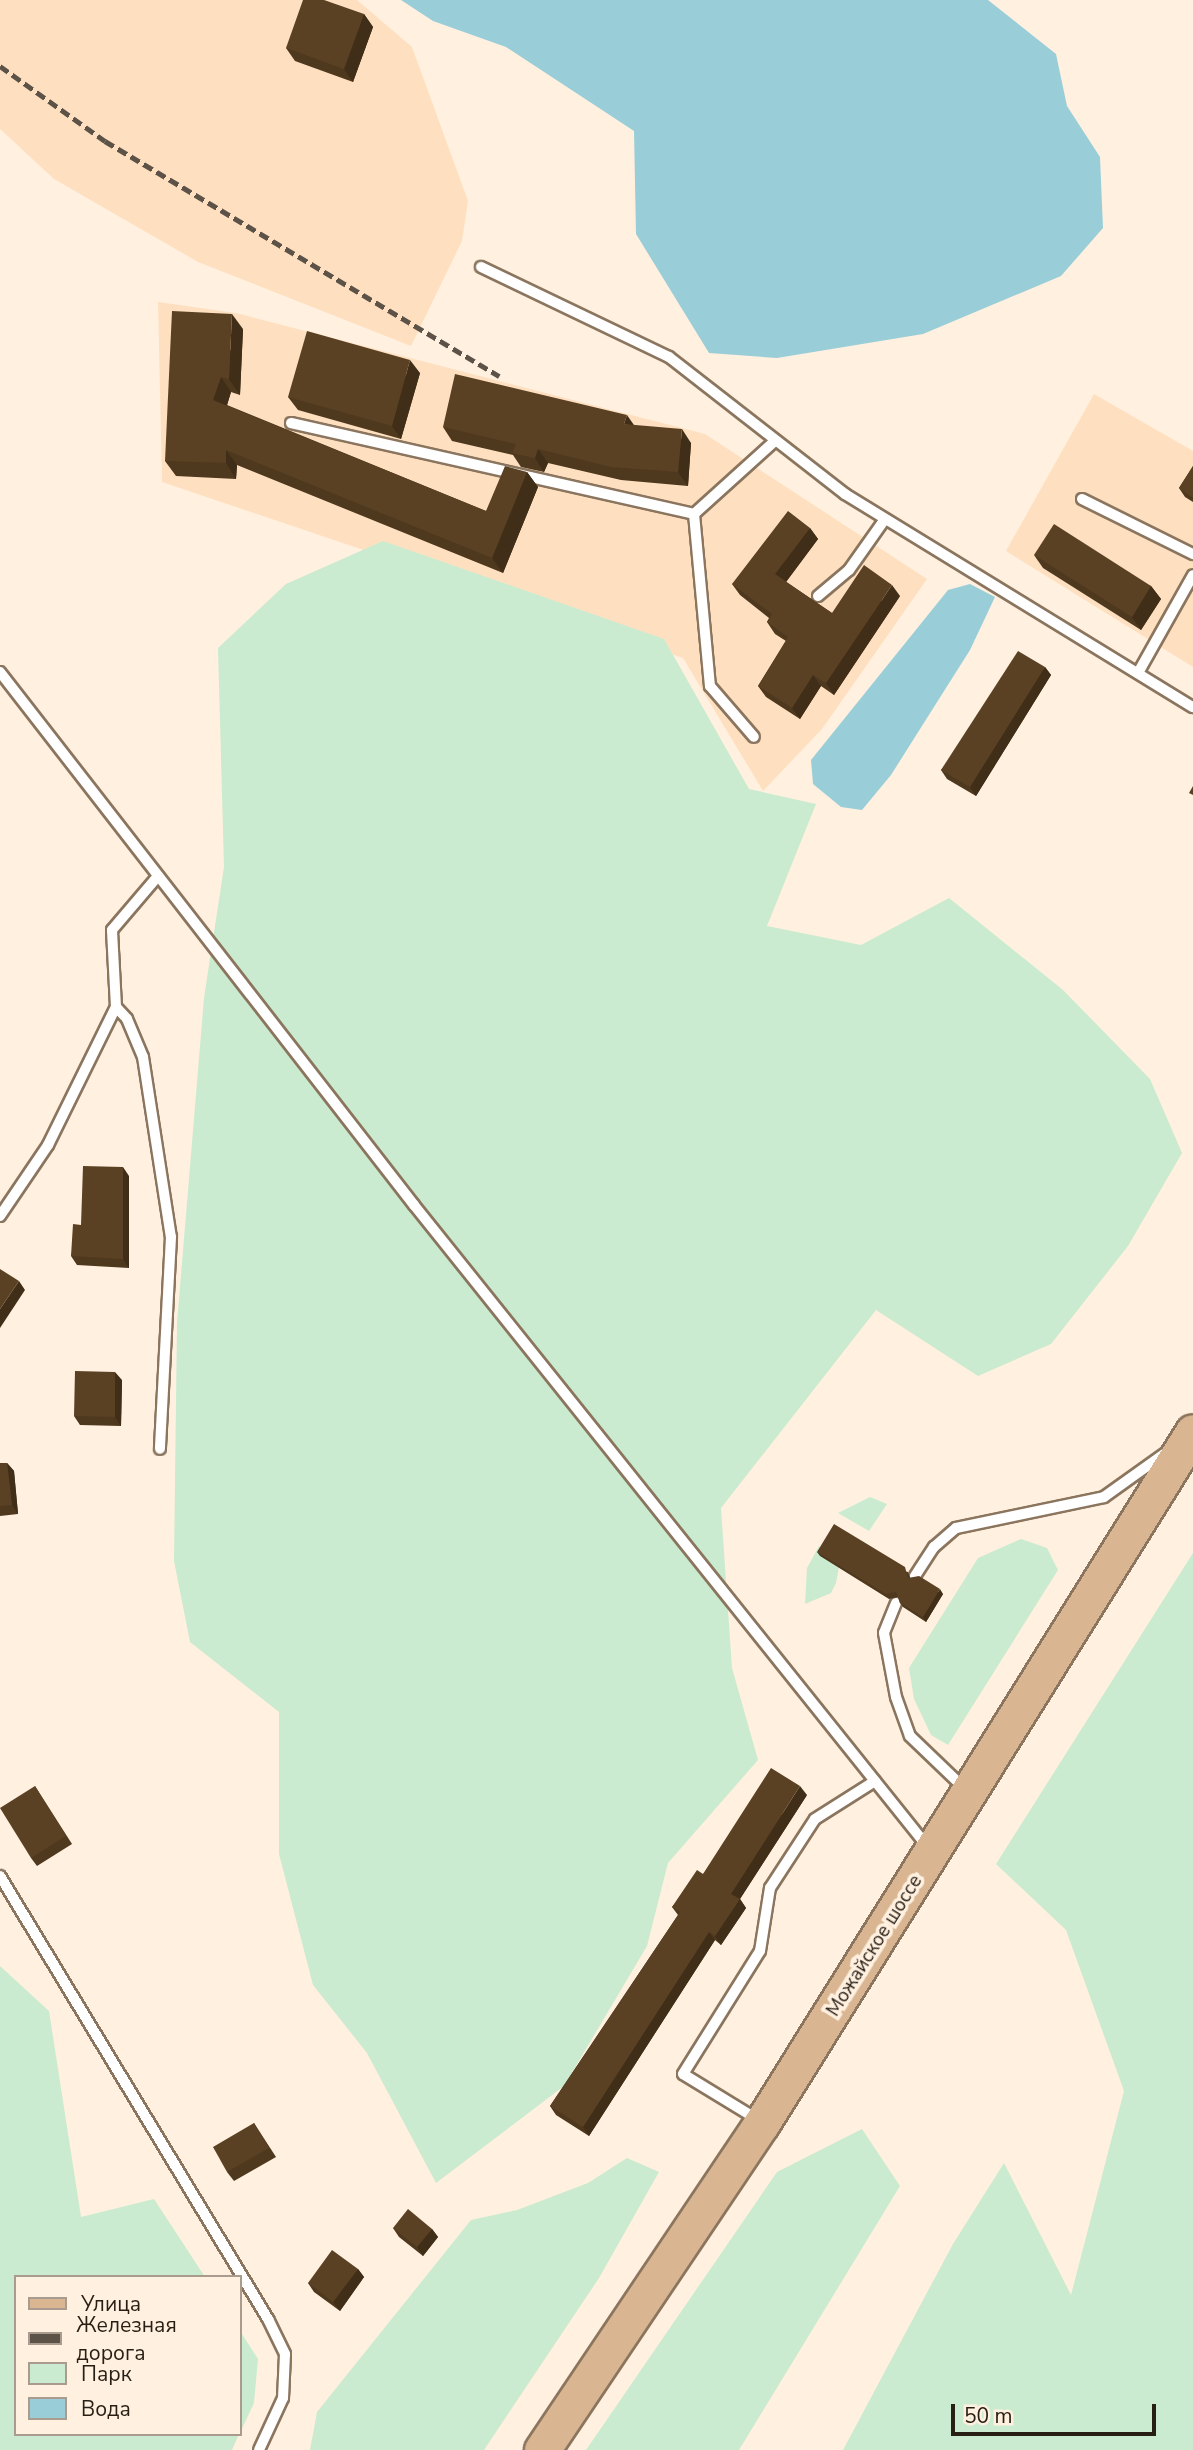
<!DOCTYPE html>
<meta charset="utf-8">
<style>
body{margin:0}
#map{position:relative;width:1193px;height:2450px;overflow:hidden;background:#fff0e0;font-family:"Nunito Sans",sans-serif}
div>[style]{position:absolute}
.built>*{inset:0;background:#fee0c0}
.green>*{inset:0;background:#caebcf}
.water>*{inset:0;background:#99ced8}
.roads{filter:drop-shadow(2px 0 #8b755e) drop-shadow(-2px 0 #8b755e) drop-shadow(0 2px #8b755e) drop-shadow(0 -2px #8b755e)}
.service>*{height:10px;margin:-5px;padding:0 5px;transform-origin:5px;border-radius:5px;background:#fff}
.primary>*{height:35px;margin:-17.5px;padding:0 17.5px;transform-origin:17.5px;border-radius:17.5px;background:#d9b691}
.rail>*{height:5px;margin-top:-2.5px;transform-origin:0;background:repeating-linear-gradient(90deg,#5d5247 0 10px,transparent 0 15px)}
.wall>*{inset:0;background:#4e381e}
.shaded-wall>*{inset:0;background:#402e18}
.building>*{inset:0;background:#5b4123}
span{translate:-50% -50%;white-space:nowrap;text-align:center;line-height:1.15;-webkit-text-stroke:7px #fff0e0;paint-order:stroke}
.street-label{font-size:19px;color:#271e14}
.legend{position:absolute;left:14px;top:2275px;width:228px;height:161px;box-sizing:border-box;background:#fff0e0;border:2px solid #a99c8e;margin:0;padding:9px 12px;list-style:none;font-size:21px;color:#271e14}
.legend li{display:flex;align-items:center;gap:14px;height:35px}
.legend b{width:35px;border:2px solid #a99c8e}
.scale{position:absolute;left:951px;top:2404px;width:205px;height:32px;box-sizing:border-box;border:4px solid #271e14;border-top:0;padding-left:9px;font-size:21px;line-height:24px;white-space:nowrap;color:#271e14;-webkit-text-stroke:5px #fff0e0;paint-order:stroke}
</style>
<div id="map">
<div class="built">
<i style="clip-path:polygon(0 0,357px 0,412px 47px,468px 201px,462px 241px,411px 346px,198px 262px,54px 179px,0 129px)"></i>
<i style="clip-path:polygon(158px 302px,236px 313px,705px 434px,927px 579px,822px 729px,763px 791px,683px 658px,162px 482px)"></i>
<i style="clip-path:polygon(1094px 394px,1193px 451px,1193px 667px,1006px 551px)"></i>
</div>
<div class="green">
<i style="clip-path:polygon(383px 541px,664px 639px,749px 789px,816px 804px,767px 926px,861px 945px,949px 898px,1063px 990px,1150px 1079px,1182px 1153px,1128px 1246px,1051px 1344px,978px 1376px,876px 1310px,721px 1508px,732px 1668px,758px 1760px,668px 1863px,647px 1946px,564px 2086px,436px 2183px,367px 2053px,313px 1985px,279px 1854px,279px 1712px,190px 1642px,174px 1561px,177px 1323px,204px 998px,224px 867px,218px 648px,286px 584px)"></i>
<i style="clip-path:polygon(870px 1497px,887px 1504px,869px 1531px,838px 1513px)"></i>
<i style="clip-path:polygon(1021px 1539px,1047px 1548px,1058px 1570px,948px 1745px,931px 1735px,914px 1699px,909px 1668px,978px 1558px)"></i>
<i style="clip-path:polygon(819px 1546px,839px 1567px,836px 1583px,831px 1593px,805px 1604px,807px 1568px)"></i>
<i style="clip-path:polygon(1193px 1553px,1193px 2450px,843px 2450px,953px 2244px,1004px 2163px,1071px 2295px,1124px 2091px,1066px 1930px,996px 1864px)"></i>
<i style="clip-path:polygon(0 1966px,49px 2011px,81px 2217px,154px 2199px,205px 2277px,16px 2277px,16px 2434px,239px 2434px,232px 2450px,0 2450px)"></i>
<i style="clip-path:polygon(862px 2129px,900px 2186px,739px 2450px,586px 2450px,777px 2172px)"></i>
<i style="clip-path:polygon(627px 2158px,659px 2172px,599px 2278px,484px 2450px,310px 2450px,317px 2412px,471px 2220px,517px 2210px,588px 2183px)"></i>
<i style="clip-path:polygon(240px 2331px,258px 2359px,254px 2403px,240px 2433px)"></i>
</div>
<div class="water">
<i style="clip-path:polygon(401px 0,988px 0,1056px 54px,1067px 106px,1100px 157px,1103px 228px,1061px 276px,923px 334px,777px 358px,709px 353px,636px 234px,634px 131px,506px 47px,433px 21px)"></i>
<i style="clip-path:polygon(970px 584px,995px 597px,970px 650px,891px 775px,862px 810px,841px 807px,813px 784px,811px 760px,948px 590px)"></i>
</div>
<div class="roads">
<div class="service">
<i style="left:481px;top:267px;width:208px;rotate:25.6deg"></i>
<i style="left:669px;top:357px;width:223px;rotate:37.9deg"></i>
<i style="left:845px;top:494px;width:408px;rotate:31.5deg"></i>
<i style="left:291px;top:423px;width:413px;rotate:12.7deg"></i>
<i style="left:694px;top:514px;width:110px;rotate:-42.1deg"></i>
<i style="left:1082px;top:499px;width:124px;rotate:26.4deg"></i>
<i style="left:694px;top:514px;width:173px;rotate:84.7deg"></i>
<i style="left:710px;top:686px;width:67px;rotate:49.2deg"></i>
<i style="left:818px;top:596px;width:40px;rotate:-40deg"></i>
<i style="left:849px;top:570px;width:62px;rotate:-54.8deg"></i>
<i style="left:0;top:672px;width:675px;rotate:52.16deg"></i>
<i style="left:414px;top:1205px;width:821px;rotate:51.33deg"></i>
<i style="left:1138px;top:673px;width:112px;rotate:-60.7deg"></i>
<i style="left:116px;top:1007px;width:16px;rotate:47deg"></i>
<i style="left:127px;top:1019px;width:41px;rotate:67.2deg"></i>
<i style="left:143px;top:1057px;width:182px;rotate:81.2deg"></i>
<i style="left:171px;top:1237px;width:212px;rotate:93deg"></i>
<i style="left:0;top:1216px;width:86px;rotate:-55.9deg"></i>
<i style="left:48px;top:1145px;width:154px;rotate:-63.8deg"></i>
<i style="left:116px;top:1007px;width:77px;rotate:-93deg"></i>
<i style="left:112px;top:930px;width:71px;rotate:-49.6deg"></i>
<i style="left:915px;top:1576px;width:35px;rotate:-57deg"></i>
<i style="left:934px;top:1547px;width:29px;rotate:-41deg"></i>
<i style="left:956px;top:1528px;width:151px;rotate:-11.8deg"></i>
<i style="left:1104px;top:1497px;width:74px;rotate:-35.6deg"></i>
<i style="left:896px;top:1603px;width:32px;rotate:112deg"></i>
<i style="left:884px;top:1633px;width:65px;rotate:79.4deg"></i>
<i style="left:896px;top:1697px;width:41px;rotate:70.3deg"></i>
<i style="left:910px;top:1736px;width:75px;rotate:43.9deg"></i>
<i style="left:0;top:1876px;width:518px;rotate:58.83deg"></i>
<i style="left:268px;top:2319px;width:39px;rotate:64deg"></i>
<i style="left:285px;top:2354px;width:44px;rotate:92.6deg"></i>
<i style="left:283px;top:2398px;width:57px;rotate:114.8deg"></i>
<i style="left:760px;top:2121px;width:90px;rotate:-148.6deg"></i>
<i style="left:683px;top:2074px;width:145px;rotate:-58deg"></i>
<i style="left:760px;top:1951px;width:64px;rotate:-81deg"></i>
<i style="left:770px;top:1888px;width:82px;rotate:-56.9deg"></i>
<i style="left:815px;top:1819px;width:71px;rotate:-32.3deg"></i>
</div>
<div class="primary">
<i style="left:542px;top:2450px;width:394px;rotate:-56.1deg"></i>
<i style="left:762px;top:2123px;width:814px;rotate:-58.05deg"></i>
</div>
</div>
<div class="rail">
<i style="left:0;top:66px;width:129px;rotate:35.5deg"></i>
<i style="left:105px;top:141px;width:459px;rotate:30.8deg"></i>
</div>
<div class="wall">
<i style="clip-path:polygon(364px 14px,373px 27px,353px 82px,295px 61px,286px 48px)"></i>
<i style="clip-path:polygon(243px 329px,240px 395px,231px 392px,227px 405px,486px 511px,527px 472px,538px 487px,503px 573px,237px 465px,236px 479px,176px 476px,165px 461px)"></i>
<i style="clip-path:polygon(420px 373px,401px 439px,298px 410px,288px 397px)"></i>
<i style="clip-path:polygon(634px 425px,691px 443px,688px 486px,621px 480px,548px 463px,544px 472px,521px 467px,513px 455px,452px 441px,443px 427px)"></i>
<i style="clip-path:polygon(1193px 466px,1193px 502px,1185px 497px,1179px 488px)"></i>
<i style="clip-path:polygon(810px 528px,818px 539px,786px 582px,832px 613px,900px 596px,834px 695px,821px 686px,800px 719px,766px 697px,758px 686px,786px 641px,775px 634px,767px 622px,769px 618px,740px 595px,732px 584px)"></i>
<i style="clip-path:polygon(1034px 555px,1151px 586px,1161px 599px,1141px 630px,1043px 568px)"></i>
<i style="clip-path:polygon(1045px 667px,1051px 675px,976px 796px,947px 779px,941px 770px)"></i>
<i style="clip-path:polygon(129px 1176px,129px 1268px,77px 1265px,71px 1256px,81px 1225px)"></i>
<i style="clip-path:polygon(122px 1380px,121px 1426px,80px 1425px,74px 1416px)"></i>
<i style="clip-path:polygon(0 1463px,7px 1463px,14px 1471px,18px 1514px,0 1516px)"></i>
<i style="clip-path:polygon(817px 1552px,908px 1572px,910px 1578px,943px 1594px,926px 1622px,903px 1607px,900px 1603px,898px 1597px,889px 1599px,820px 1556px)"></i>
<i style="clip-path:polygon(35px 1786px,72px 1844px,37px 1866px,31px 1858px)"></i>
<i style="clip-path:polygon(807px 1795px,740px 1899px,746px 1908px,721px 1945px,715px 1940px,589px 2136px,556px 2115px,550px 2106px,678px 1915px,672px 1907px,703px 1874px)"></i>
<i style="clip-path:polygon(254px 2123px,276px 2157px,234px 2181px,227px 2172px)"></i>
<i style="clip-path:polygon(393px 2228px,432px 2229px,438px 2237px,423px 2256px,399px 2237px)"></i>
<i style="clip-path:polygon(358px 2269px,364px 2277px,340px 2311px,314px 2292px,308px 2283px)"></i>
</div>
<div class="shaded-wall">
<i style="clip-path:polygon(364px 14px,373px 27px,353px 82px,344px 69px)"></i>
<i style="clip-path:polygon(232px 314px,243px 329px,240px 395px,229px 379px)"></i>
<i style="clip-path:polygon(410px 360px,420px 373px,401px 439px,392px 426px)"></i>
<i style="clip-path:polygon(221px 377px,231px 392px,224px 415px,213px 400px)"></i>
<i style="clip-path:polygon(627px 415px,636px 428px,624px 424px)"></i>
<i style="clip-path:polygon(682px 429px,691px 443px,688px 486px,678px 472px)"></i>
<i style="clip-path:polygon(538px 449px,548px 463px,544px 472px,535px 458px)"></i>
<i style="clip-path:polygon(226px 450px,237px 465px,236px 479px,226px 463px)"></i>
<i style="clip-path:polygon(527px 472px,538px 487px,503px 573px,492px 558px)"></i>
<i style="clip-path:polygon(810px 528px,818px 539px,783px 586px,775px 574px)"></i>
<i style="clip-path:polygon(892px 585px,900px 596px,834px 695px,826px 683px)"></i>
<i style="clip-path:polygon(1151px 586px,1161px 599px,1141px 630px,1132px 617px)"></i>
<i style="clip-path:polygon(1045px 667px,1051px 675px,976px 796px,970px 787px)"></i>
<i style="clip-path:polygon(813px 675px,821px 686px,800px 719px,792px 708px)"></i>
<i style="clip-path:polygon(123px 1167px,129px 1176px,129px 1268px,123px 1259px)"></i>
<i style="clip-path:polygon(19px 1281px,25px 1290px,0 1328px,0 1309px)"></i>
<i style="clip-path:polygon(115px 1372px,122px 1380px,121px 1426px,115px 1417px)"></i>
<i style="clip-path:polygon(7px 1463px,14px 1471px,18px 1514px,12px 1505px)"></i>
<i style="clip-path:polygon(940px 1589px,943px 1594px,926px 1622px,923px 1617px)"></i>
<i style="clip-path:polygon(800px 1786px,807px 1795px,738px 1902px,731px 1894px)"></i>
<i style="clip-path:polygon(740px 1899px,746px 1908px,721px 1945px,715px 1936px)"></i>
<i style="clip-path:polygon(709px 1932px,715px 1940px,589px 2136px,583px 2127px)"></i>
<i style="clip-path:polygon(432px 2229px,438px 2237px,423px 2256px,417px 2247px)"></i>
<i style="clip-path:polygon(358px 2269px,364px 2277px,340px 2311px,333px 2302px)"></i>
</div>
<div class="building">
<i style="clip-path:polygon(303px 0,324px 0,364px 14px,344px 69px,286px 48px)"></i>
<i style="clip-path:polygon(172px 311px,232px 314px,229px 379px,221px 377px,213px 400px,486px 511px,505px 466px,527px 472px,492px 558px,226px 450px,226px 463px,165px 461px)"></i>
<i style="clip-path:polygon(307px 331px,410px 360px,392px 426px,288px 397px)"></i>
<i style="clip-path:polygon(455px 374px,627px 415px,624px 424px,682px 429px,678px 472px,611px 467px,538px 449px,535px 458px,512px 453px,516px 444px,443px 427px)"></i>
<i style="clip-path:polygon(1193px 466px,1193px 498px,1179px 488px)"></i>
<i style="clip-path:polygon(788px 511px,810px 528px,775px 574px,832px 613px,864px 565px,892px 585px,826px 683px,813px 675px,792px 708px,758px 686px,788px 637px,767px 622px,772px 614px,732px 584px)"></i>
<i style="clip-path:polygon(1054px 524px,1151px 586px,1132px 617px,1034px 555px)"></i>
<i style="clip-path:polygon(1018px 651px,1045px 667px,970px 787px,941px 770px)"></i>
<i style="clip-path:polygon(1193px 786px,1193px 795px,1189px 793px)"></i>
<i style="clip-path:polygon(83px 1166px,123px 1167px,123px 1259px,71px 1256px,73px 1224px,81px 1225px)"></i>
<i style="clip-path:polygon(0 1269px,19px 1281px,0 1309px)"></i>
<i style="clip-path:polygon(75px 1371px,115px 1372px,115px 1417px,74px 1416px)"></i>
<i style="clip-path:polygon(0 1463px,7px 1463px,12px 1505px,0 1506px)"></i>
<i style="clip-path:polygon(834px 1524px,905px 1567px,908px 1578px,919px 1576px,940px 1589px,923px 1617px,900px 1603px,896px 1592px,886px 1594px,817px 1552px)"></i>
<i style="clip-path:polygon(771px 1768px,800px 1786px,731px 1894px,740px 1899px,715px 1936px,709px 1932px,583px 2127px,550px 2106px,680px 1912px,672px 1907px,697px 1870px,703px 1874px)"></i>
<i style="clip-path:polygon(35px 1786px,66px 1836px,31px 1858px,0 1808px)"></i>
<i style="clip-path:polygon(254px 2123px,269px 2148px,227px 2172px,213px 2147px)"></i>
<i style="clip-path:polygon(408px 2209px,432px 2229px,417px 2247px,393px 2228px)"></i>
<i style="clip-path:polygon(332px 2250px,358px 2269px,333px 2302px,308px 2283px)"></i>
</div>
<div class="street-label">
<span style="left:875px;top:1946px;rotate:-58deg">Можайское шоссе</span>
</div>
<ul class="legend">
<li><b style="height:9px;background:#d9b691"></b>Улица</li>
<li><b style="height:9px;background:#5d5247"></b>Железная дорога</li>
<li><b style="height:19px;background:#caebcf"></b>Парк</li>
<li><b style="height:19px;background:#99ced8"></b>Вода</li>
</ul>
<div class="scale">50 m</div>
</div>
